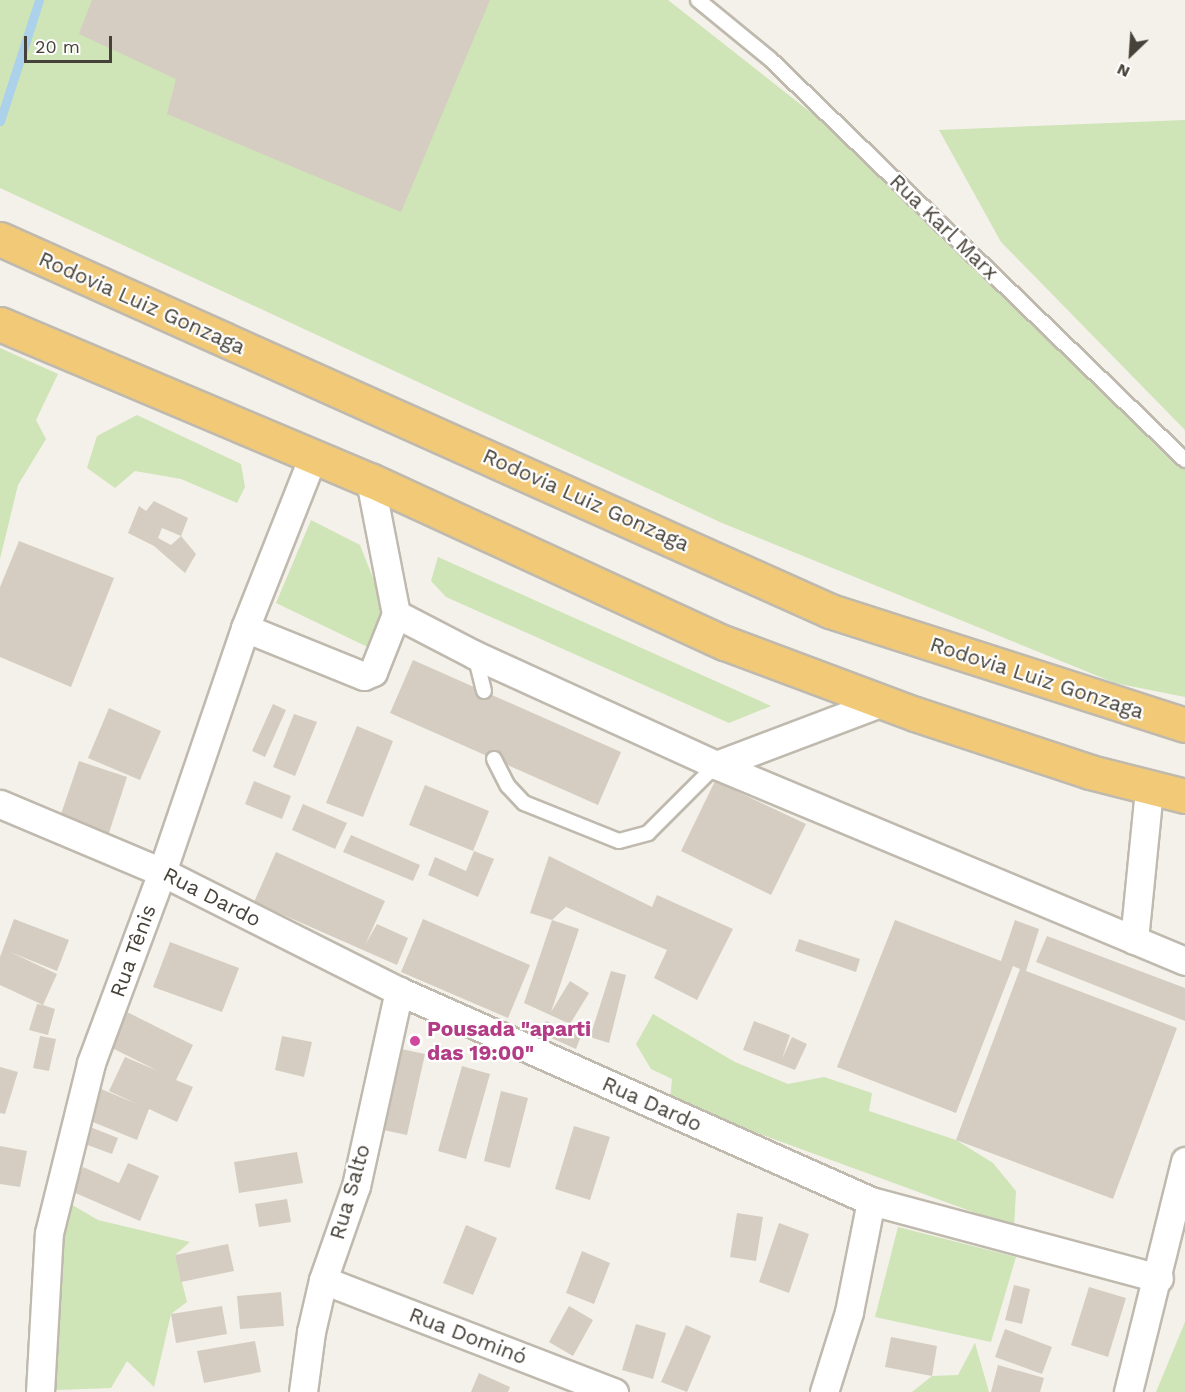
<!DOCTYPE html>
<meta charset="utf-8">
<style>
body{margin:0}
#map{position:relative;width:1185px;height:1392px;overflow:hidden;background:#f4f1ea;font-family:"Work Sans",sans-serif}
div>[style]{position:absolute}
.green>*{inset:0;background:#cfe4b7}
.stream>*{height:9px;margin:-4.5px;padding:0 4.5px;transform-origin:4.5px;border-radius:4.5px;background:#acd1eb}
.building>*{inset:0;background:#d5cdc1}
.roads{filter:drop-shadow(2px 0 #bfb9ae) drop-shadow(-2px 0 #bfb9ae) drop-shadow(0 2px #bfb9ae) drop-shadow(0 -2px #bfb9ae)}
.lane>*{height:14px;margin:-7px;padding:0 7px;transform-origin:7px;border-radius:7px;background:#fff}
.street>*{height:27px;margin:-13.5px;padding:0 13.5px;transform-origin:13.5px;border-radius:13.5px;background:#fff}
.highway>*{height:33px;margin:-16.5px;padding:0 16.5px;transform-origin:16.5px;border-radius:16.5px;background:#f2ca77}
.dots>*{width:16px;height:16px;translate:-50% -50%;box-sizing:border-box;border:3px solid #fff;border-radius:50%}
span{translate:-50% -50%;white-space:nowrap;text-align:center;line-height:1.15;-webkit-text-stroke:4.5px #fff;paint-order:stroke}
.street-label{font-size:21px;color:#474239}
.hotel-label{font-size:21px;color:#b23c85;font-weight:700}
.left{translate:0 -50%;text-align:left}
.north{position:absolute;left:1101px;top:24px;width:60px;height:60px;-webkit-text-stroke:4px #fff;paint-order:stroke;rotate:205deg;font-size:16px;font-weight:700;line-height:24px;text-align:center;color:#474239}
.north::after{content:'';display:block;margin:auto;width:21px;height:27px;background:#474239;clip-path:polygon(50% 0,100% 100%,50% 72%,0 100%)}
.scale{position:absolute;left:24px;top:36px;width:88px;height:27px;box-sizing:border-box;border:3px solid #474239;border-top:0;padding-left:8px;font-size:18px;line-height:21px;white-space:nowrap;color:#474239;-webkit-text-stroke:4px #fff;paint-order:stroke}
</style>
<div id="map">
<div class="green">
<i style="clip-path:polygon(0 0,668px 0,889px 174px,1185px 448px,1185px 697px,1115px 683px,722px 523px,0 188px)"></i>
<i style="clip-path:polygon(1185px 120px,1185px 430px,1001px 242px,939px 130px)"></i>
<i style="clip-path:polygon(0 348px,58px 374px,36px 420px,46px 439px,18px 485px,0 559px)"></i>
<i style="clip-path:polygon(137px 415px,241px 464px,245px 487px,237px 503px,181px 479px,135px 471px,115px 488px,87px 468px,97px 436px)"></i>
<i style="clip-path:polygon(311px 520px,360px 545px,389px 619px,376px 651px,276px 603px)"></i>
<i style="clip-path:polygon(438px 557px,771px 706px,729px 723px,446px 597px,431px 581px)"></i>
<i style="clip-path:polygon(653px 1014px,735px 1062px,788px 1084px,824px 1077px,872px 1093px,869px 1111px,956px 1140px,993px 1163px,1016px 1191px,1014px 1227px,670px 1101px,672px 1079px,651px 1069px,636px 1044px)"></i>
<i style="clip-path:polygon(67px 1202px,98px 1220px,190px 1242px,175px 1255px,187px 1302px,171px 1314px,154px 1387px,127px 1361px,111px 1388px,56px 1390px,53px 1315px)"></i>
<i style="clip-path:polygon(898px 1227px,1016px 1257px,991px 1342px,875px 1317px)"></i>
<i style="clip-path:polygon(1185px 1322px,1185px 1392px,1156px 1392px)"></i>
<i style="clip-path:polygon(975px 1343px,989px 1392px,912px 1392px,932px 1376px,958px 1375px)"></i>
</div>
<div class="stream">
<i style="left:0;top:121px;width:127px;rotate:-72.1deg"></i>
</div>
<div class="building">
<i style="clip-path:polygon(92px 0,490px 0,401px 212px,167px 114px,176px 79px,79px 34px)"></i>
<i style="clip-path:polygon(154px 501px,188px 518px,181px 536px,162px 528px,158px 538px,171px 545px,181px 536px,196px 554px,185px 573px,154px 546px,128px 533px,139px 506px,146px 511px)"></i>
<i style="clip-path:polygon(19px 541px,114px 578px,71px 687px,0 657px,0 587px)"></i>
<i style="clip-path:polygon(413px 660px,621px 752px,598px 805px,390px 713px)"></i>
<i style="clip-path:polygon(273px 704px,286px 710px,265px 757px,252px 751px)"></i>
<i style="clip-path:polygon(109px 708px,161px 731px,140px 780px,88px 758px)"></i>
<i style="clip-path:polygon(294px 714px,317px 722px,295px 776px,273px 767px)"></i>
<i style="clip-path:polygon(357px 726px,393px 741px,363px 817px,326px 803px)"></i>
<i style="clip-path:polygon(79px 761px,127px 777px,108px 836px,59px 820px)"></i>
<i style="clip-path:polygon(254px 781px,291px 796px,282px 819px,245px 804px)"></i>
<i style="clip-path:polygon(715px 781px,806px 824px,771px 895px,681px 851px)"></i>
<i style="clip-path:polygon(425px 785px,489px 811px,473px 851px,409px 825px)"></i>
<i style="clip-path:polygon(303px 804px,347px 823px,335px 849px,292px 830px)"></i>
<i style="clip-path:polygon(351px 835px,420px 865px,413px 881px,343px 852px)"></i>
<i style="clip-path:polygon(474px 851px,494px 859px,478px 897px,428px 875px,435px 857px,466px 871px)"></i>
<i style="clip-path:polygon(276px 852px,385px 901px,365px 945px,377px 924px,408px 938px,397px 965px,254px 902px)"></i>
<i style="clip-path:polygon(549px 856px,652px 907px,657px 895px,733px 929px,697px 1000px,654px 978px,667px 950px,566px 907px,552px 920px,579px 929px,551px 1012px,570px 981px,589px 993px,570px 1024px,524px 1003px,552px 920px,530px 913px)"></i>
<i style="clip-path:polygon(14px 919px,69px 940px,57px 971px,10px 952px,57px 974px,43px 1005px,55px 1009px,48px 1035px,29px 1030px,37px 1004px,43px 1005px,0 985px,0 957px)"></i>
<i style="clip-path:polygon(423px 919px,530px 965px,508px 1018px,401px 972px)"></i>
<i style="clip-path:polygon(895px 920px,1001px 961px,1015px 920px,1039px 929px,1026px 971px,1177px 1028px,1113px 1199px,956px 1140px,1020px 969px,1013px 966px,956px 1113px,837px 1067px)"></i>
<i style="clip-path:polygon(1047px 936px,1185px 988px,1185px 1021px,1036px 962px)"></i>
<i style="clip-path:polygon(799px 939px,860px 959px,856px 972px,795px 951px)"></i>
<i style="clip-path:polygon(170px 942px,239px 968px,222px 1012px,153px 987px)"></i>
<i style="clip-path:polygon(611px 971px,626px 975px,609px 1043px,590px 1037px)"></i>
<i style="clip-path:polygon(123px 1010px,193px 1045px,176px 1080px,193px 1087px,177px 1122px,149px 1109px,137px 1140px,88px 1120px,101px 1089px,137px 1104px,109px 1091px,125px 1057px,158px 1071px,106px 1045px)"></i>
<i style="clip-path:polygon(546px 1021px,581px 1036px,576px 1049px,540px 1033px)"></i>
<i style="clip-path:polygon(754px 1021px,790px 1035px,782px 1059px,792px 1037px,807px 1044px,795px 1070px,743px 1050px)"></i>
<i style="clip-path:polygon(40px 1036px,56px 1039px,49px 1071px,33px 1068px)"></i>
<i style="clip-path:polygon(282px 1036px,312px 1042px,304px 1077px,275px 1070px)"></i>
<i style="clip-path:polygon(387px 1046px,425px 1054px,407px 1135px,369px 1127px)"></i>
<i style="clip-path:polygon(462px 1066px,490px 1074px,466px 1159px,438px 1151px)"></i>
<i style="clip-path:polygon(0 1067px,18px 1072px,5px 1114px,0 1113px)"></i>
<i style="clip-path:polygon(501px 1091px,528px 1098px,510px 1168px,484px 1161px)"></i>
<i style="clip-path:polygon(80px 1123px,118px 1138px,112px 1154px,74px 1140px)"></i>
<i style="clip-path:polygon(574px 1126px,610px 1137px,590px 1200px,555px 1189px)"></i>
<i style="clip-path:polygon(0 1146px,27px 1151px,20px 1187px,0 1184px)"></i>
<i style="clip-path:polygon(297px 1152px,303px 1183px,239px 1193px,234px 1162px)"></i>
<i style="clip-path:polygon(128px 1163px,159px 1176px,140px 1221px,73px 1192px,83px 1167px,119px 1183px)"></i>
<i style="clip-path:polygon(287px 1199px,291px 1222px,259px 1227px,255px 1204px)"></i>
<i style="clip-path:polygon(737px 1213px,763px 1217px,756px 1261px,730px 1257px)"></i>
<i style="clip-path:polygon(779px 1223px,809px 1234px,789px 1293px,759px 1282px)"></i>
<i style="clip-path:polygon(466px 1225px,497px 1238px,473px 1295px,443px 1283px)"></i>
<i style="clip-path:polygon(228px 1244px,234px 1271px,181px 1282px,175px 1255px)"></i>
<i style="clip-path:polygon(582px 1251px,610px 1263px,594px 1304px,566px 1293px)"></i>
<i style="clip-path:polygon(1014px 1285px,1030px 1289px,1022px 1324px,1005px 1320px)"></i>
<i style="clip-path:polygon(1089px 1287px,1126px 1298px,1108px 1357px,1071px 1345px)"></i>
<i style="clip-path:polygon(281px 1292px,284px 1326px,240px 1329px,237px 1296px)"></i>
<i style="clip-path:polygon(222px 1306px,227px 1334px,176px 1343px,171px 1314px)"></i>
<i style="clip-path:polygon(569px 1306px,593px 1320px,573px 1356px,549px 1342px)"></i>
<i style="clip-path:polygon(636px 1324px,666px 1333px,653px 1379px,622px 1370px)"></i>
<i style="clip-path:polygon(686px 1325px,711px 1336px,687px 1392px,661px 1382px)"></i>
<i style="clip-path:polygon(1005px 1329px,1052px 1347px,1042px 1374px,995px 1357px)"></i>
<i style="clip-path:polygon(891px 1337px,937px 1346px,932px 1376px,885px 1367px)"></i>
<i style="clip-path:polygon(255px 1341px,261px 1372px,204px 1383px,197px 1351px)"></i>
<i style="clip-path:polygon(998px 1365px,1044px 1378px,1040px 1392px,991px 1392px)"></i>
<i style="clip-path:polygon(479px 1373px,510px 1387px,508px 1392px,471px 1392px)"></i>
</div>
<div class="roads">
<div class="lane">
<i style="left:698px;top:0;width:93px;rotate:39.3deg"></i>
<i style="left:770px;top:59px;width:577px;rotate:44.02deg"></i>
<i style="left:475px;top:655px;width:37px;rotate:76deg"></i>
<i style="left:494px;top:759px;width:30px;rotate:63deg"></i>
<i style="left:508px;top:786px;width:23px;rotate:47deg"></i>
<i style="left:524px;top:803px;width:102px;rotate:21.8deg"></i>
<i style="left:619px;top:841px;width:30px;rotate:-15deg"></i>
<i style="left:648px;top:833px;width:96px;rotate:-45deg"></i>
</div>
<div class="street">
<i style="left:396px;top:614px;width:89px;rotate:27.4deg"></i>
<i style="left:475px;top:655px;width:265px;rotate:24.5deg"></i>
<i style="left:716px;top:765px;width:508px;rotate:22.68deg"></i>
<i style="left:245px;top:628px;width:128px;rotate:22deg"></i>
<i style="left:364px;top:676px;width:10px;rotate:-24deg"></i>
<i style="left:373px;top:672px;width:62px;rotate:-68.4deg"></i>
<i style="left:396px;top:614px;width:136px;rotate:-101deg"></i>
<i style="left:716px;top:765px;width:175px;rotate:-20.7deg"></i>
<i style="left:0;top:804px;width:176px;rotate:22.8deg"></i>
<i style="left:162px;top:872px;width:265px;rotate:26.7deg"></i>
<i style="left:399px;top:991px;width:517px;rotate:23.99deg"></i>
<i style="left:871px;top:1201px;width:298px;rotate:15deg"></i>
<i style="left:1134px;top:940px;width:152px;rotate:-84.3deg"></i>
<i style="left:323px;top:1280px;width:312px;rotate:21.1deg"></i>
<i style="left:40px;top:1392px;width:159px;rotate:-86.8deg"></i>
<i style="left:49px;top:1233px;width:175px;rotate:-76.1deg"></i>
<i style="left:91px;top:1063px;width:204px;rotate:-69.6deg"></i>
<i style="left:162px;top:872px;width:258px;rotate:-71.2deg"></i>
<i style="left:245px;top:628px;width:185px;rotate:-68.4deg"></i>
<i style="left:303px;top:1392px;width:61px;rotate:-82.4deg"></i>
<i style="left:311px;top:1332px;width:53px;rotate:-77deg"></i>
<i style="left:323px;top:1280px;width:100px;rotate:-70.7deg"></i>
<i style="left:356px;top:1186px;width:200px;rotate:-77.6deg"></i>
<i style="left:824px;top:1392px;width:84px;rotate:-72.6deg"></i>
<i style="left:849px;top:1312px;width:113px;rotate:-78.8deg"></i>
<i style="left:1128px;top:1392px;width:238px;rotate:-76.1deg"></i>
</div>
<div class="highway">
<i style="left:0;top:239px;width:910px;rotate:24.14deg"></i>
<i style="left:830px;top:611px;width:373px;rotate:17.8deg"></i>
<i style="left:0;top:324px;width:402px;rotate:22.9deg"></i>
<i style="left:370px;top:480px;width:391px;rotate:24.7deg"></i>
<i style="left:725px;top:643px;width:203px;rotate:20.5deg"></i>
<i style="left:915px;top:714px;width:184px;rotate:18.3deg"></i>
<i style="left:1090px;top:772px;width:98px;rotate:14.2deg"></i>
</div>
</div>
<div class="dots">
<i style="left:415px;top:1041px;background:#d1479c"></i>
</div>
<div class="street-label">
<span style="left:944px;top:227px;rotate:44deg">Rua Karl Marx</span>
<span style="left:142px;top:303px;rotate:24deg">Rodovia Luiz Gonzaga</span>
<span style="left:586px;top:500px;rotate:24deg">Rodovia Luiz Gonzaga</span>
<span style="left:1037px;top:678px;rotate:18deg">Rodovia Luiz Gonzaga</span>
<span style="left:212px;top:897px;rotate:27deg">Rua Dardo</span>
<span style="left:133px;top:951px;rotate:-70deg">Rua Tênis</span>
<span style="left:652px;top:1104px;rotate:24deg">Rua Dardo</span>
<span style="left:350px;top:1192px;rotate:-74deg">Rua Salto</span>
<span style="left:468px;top:1336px;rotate:21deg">Rua Dominó</span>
</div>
<div class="hotel-label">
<span class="left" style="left:427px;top:1041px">Pousada "aparti<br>das 19:00"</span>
</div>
<div class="north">N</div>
<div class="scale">20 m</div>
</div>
